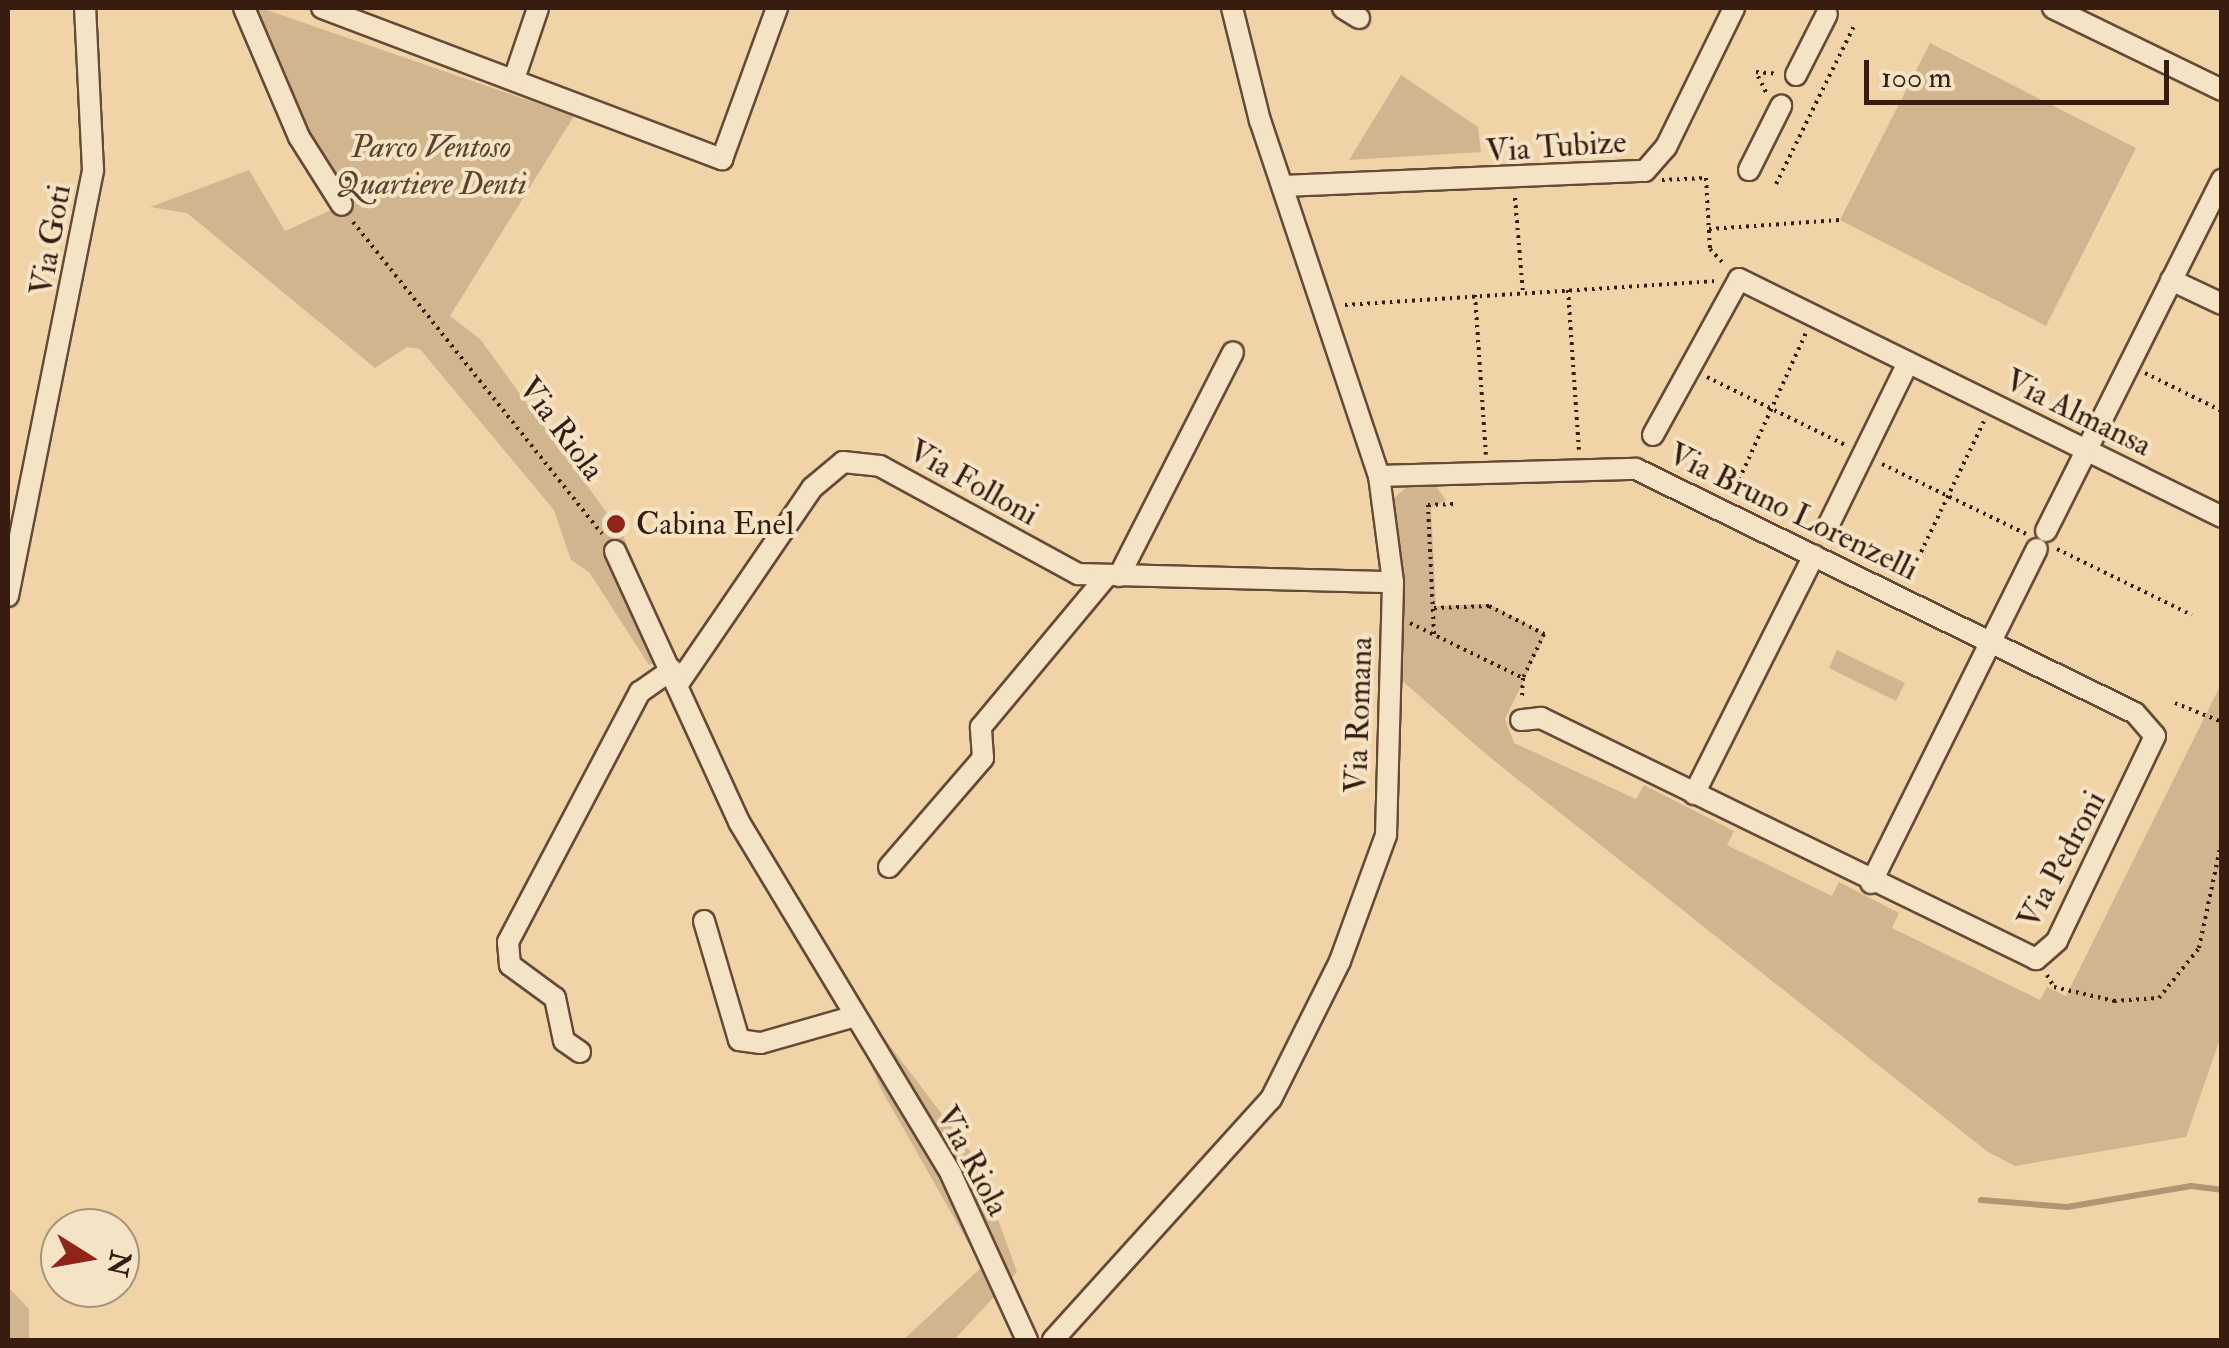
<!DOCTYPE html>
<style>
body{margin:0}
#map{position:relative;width:2229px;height:1348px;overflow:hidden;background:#f0d4a8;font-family:"IM FELL Double Pica",serif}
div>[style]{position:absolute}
.green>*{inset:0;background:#d1b58e}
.stream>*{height:6px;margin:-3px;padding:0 3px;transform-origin:3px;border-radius:3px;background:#b19574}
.path>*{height:4px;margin-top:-2px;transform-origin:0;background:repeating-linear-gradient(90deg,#381c10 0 2.5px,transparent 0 7.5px)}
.roads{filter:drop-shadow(2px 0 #664a36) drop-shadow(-2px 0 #664a36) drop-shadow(0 2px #664a36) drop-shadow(0 -2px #664a36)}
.minor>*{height:20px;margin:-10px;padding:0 10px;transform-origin:10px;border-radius:10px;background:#f5e3c6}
.dots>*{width:28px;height:28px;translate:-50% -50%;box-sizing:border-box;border:5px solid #f5e3c6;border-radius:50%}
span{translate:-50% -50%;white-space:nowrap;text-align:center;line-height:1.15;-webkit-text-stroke:8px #f5e3c6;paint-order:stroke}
.street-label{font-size:32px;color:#381c10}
.park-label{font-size:32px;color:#5e4230;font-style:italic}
.poi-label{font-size:32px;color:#381c10}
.left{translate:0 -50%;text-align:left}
.frame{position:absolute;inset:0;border:10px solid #381c10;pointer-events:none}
.north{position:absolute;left:40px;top:1208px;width:100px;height:100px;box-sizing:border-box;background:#f5e3c6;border:2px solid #a9937d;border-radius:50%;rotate:101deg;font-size:28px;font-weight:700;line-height:40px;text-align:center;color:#381c10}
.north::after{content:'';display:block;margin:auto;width:35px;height:45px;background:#8f2418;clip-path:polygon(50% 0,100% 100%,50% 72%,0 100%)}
.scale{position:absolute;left:1864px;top:60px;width:305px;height:45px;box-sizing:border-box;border:5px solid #381c10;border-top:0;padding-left:12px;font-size:30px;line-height:35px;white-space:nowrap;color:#381c10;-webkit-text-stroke:8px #f5e3c6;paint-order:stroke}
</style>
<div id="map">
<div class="green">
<i style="clip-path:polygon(261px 8px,574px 116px,450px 316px,480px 339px,623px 535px,673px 657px,649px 665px,589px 572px,571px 560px,554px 510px,420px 349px,407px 347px,375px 368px,187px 213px,150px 207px,249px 170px,285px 231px,342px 205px,250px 20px)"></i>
<i style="clip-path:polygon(1930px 43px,2136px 148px,2046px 326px,1840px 220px)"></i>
<i style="clip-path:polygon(1401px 75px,1478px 127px,1481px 152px,1349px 160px)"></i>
<i style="clip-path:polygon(1409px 485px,1435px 485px,1446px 500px,1431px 508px,1436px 606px,1489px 604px,1546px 634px,1505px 719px,1514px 743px,1636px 799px,1644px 785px,1734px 831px,1727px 845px,1832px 896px,1839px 882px,1899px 913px,1892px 928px,2040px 1000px,2047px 987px,2066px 996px,2221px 684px,2221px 1036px,2186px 1137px,2015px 1166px,1988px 1152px,1487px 755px,1399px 678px,1394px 498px)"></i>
<i style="clip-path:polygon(1837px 650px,1905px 683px,1896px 701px,1829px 668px)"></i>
<i style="clip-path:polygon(875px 1026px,976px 1159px,1017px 1272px,954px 1340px,903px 1340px,982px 1267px,882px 1091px,869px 1061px)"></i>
<i style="clip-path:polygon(8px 1287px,29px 1309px,29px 1340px,8px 1340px)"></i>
</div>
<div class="stream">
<i style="left:1981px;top:1200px;width:86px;rotate:4.7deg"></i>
<i style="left:2067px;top:1207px;width:126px;rotate:-9.6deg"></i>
<i style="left:2191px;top:1186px;width:31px;rotate:7deg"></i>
</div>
<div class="path">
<i style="left:1766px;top:92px;width:22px;rotate:-117deg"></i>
<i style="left:1756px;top:72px;width:21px;rotate:5deg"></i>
<i style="left:1662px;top:180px;width:44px;rotate:-2.6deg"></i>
<i style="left:1706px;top:178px;width:71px;rotate:86.8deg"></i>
<i style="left:1710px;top:249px;width:21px;rotate:47deg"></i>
<i style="left:1776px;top:184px;width:176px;rotate:-63.7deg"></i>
<i style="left:1515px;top:198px;width:95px;rotate:85.2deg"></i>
<i style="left:353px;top:222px;width:399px;rotate:51.4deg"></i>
<i style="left:1709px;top:229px;width:131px;rotate:-3.9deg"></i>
<i style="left:1568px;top:290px;width:160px;rotate:86.1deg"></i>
<i style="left:1475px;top:295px;width:160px;rotate:86.1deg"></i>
<i style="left:1345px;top:305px;width:370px;rotate:-3.7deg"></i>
<i style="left:2145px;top:373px;width:86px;rotate:26.3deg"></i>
<i style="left:1707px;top:377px;width:156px;rotate:26.2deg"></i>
<i style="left:1882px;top:464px;width:160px;rotate:25.9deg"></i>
<i style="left:1733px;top:493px;width:176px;rotate:-65.5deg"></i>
<i style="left:2057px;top:549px;width:150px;rotate:26.1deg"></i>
<i style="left:1908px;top:579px;width:175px;rotate:-64.3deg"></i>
<i style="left:1434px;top:608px;width:55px;rotate:-2.1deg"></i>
<i style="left:1489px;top:606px;width:62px;rotate:27deg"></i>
<i style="left:1544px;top:634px;width:49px;rotate:115.5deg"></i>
<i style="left:1410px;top:623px;width:126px;rotate:26deg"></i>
<i style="left:1523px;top:678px;width:21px;rotate:93deg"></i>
<i style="left:1434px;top:634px;width:129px;rotate:-92.7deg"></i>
<i style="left:1428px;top:505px;width:27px;rotate:-2deg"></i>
<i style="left:2175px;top:703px;width:51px;rotate:22deg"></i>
<i style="left:2047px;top:975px;width:14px;rotate:60deg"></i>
<i style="left:2054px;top:987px;width:62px;rotate:13.1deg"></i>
<i style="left:2114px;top:1001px;width:45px;rotate:-3.8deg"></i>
<i style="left:2159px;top:998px;width:64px;rotate:-51.3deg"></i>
<i style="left:2199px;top:948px;width:111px;rotate:-78.1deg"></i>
</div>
<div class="roads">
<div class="minor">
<i style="left:244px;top:8px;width:140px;rotate:66.9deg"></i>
<i style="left:299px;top:137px;width:80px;rotate:57.7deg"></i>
<i style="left:322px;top:8px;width:428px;rotate:20.7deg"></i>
<i style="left:722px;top:159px;width:161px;rotate:-70deg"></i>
<i style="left:1343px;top:8px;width:19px;rotate:32deg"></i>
<i style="left:2053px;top:8px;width:188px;rotate:25.9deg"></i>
<i style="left:1796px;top:75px;width:68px;rotate:-63.1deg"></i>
<i style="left:514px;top:79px;width:75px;rotate:-71.3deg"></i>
<i style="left:1749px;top:170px;width:72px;rotate:-63.4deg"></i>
<i style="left:1283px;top:186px;width:362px;rotate:-2.4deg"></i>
<i style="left:1645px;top:171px;width:32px;rotate:-49deg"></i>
<i style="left:1666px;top:147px;width:155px;rotate:-63.9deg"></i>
<i style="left:2171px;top:280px;width:56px;rotate:25.2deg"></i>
<i style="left:1653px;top:435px;width:178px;rotate:-61.1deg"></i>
<i style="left:1739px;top:279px;width:538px;rotate:26.23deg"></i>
<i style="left:1379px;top:476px;width:257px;rotate:-1.6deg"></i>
<i style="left:1636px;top:469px;width:555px;rotate:26.06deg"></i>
<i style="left:2135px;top:713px;width:30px;rotate:49deg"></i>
<i style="left:2155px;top:736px;width:227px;rotate:115.6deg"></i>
<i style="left:2057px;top:941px;width:28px;rotate:139deg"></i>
<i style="left:2036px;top:959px;width:551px;rotate:-154.04deg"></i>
<i style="left:1541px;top:718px;width:20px;rotate:174deg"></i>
<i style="left:1828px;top:526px;width:182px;rotate:-63.9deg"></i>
<i style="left:2046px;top:531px;width:393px;rotate:-63.4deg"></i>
<i style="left:615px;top:551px;width:298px;rotate:65.4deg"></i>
<i style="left:739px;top:822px;width:411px;rotate:58.9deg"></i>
<i style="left:951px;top:1174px;width:183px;rotate:65.4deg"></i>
<i style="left:1119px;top:576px;width:251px;rotate:-63deg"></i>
<i style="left:8px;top:596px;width:434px;rotate:-78.7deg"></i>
<i style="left:93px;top:170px;width:162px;rotate:-92.8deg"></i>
<i style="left:678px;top:684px;width:237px;rotate:-55.6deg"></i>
<i style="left:812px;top:488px;width:40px;rotate:-40deg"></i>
<i style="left:843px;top:462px;width:37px;rotate:6deg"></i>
<i style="left:880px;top:466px;width:226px;rotate:28.6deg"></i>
<i style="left:1078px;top:574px;width:315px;rotate:1.5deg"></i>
<i style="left:1694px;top:794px;width:267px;rotate:-63.3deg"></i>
<i style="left:889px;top:867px;width:144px;rotate:-49.2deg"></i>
<i style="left:983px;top:758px;width:31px;rotate:-94deg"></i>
<i style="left:981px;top:727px;width:197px;rotate:-50.2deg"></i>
<i style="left:1871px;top:883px;width:373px;rotate:-63.6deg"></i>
<i style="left:704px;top:921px;width:124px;rotate:73.6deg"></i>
<i style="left:739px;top:1040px;width:22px;rotate:8deg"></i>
<i style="left:761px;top:1043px;width:95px;rotate:-15.9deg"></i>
<i style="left:580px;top:1052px;width:19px;rotate:-145deg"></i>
<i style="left:564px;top:1041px;width:44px;rotate:-101.8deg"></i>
<i style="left:555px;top:998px;width:56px;rotate:-143.7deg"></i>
<i style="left:510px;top:965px;width:23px;rotate:-95deg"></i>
<i style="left:508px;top:942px;width:283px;rotate:-62.2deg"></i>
<i style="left:640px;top:692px;width:39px;rotate:-35deg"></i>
<i style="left:1053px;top:1340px;width:325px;rotate:-47.9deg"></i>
<i style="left:1271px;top:1099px;width:154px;rotate:-63.4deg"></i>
<i style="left:1340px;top:961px;width:134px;rotate:-69.9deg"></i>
<i style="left:1386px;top:835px;width:253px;rotate:-88.4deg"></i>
<i style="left:1393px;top:582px;width:107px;rotate:-97.5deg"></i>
<i style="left:1379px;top:476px;width:374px;rotate:-108.5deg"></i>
<i style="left:1260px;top:121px;width:116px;rotate:-103.9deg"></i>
</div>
</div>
<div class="dots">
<i style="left:616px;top:524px;background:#8f2418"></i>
</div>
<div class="street-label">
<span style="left:1556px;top:147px;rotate:-4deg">Via Tubize</span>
<span style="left:51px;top:240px;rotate:-80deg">Via Goti</span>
<span style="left:2078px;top:413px;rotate:26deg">Via Almansa</span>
<span style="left:561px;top:429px;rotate:53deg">Via Riola</span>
<span style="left:973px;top:483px;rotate:29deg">Via Folloni</span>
<span style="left:1793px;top:512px;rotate:26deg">Via Bruno Lorenzelli</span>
<span style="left:1359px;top:715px;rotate:-88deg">Via Romana</span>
<span style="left:2062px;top:860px;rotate:-62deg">Via Pedroni</span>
<span style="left:972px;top:1161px;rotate:62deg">Via Riola</span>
</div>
<div class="park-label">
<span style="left:431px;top:166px">Parco Ventoso<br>Quartiere Denti</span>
</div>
<div class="poi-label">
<span class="left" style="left:636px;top:524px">Cabina Enel</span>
</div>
<div class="frame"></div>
<div class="north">N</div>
<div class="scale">100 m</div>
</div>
